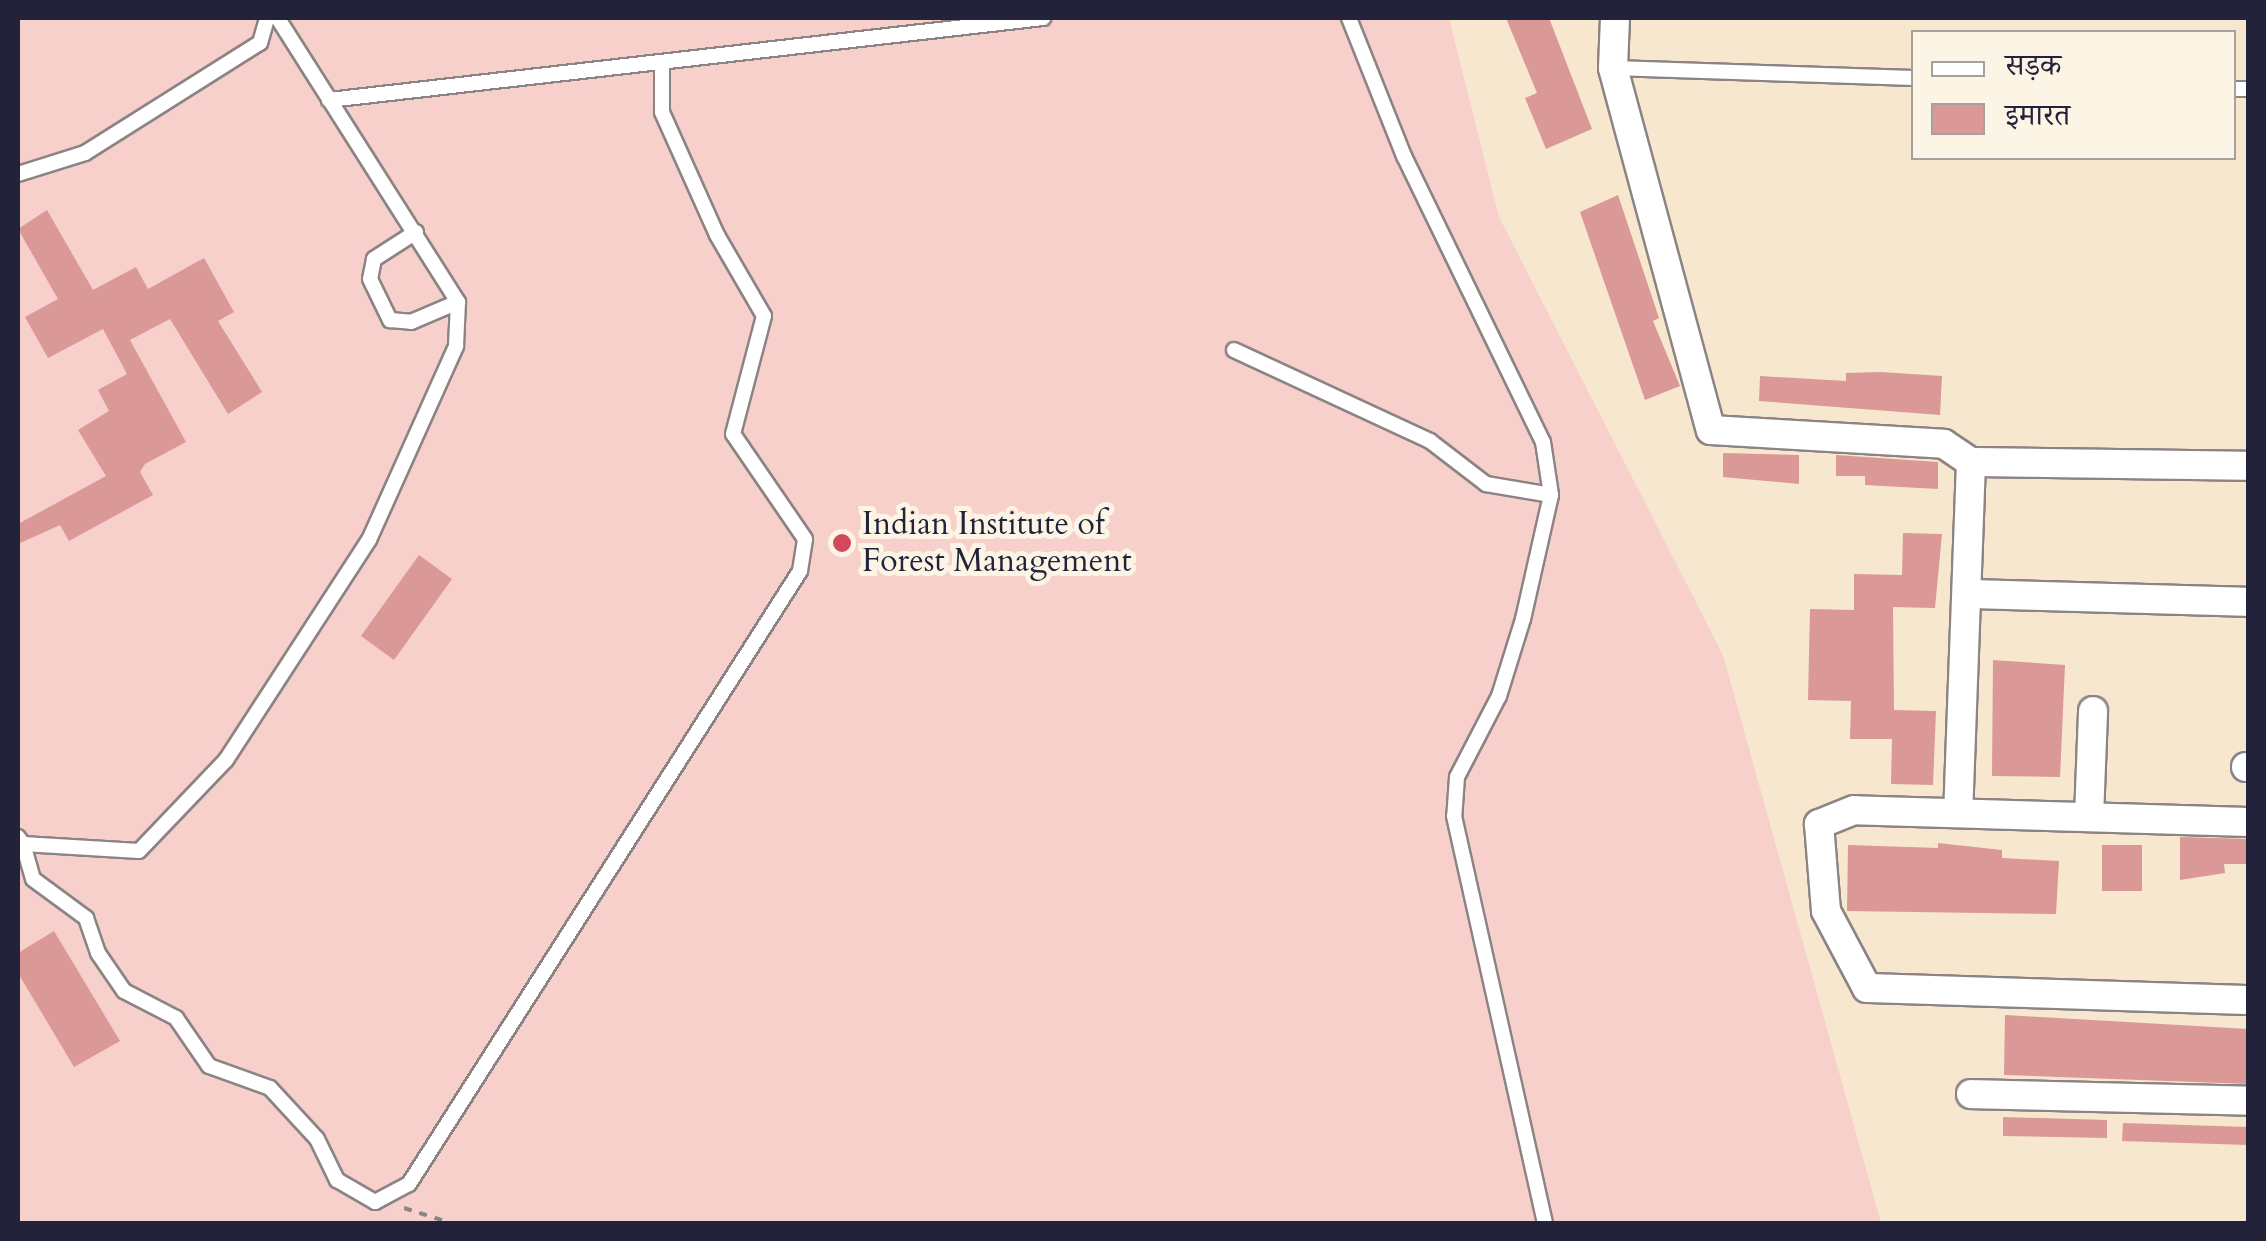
<!DOCTYPE html>
<meta charset="utf-8">
<style>
body{margin:0}
#map{position:relative;width:2266px;height:1241px;overflow:hidden;background:#f7e7ce;font-family:Cardo,"Noto Serif Devanagari",serif}
div>[style]{position:absolute}
.built>*{inset:0;background:#f7d0cb}
.building>*{inset:0;background:#da9897}
.path>*{height:4px;margin-top:-2px;transform-origin:0;background:repeating-linear-gradient(90deg,#8c8484 0 8px,transparent 0 16px)}
.roads{filter:drop-shadow(2px 0 #8c8484) drop-shadow(-2px 0 #8c8484) drop-shadow(0 2px #8c8484) drop-shadow(0 -2px #8c8484)}
.lane>*{height:14px;margin:-7px;padding:0 7px;transform-origin:7px;border-radius:7px;background:#fff}
.street>*{height:28px;margin:-14px;padding:0 14px;transform-origin:14px;border-radius:14px;background:#fff}
.dots>*{width:28px;height:28px;translate:-50% -50%;box-sizing:border-box;border:5px solid #fcf5e5;border-radius:50%}
span{translate:-50% -50%;white-space:nowrap;text-align:center;line-height:1.15;-webkit-text-stroke:10px #fcf5e5;paint-order:stroke}
.poi-label{font-size:32px;color:#22223b}
.left{translate:0 -50%;text-align:left}
.frame{position:absolute;inset:0;border:20px solid #22223b;pointer-events:none}
.legend{position:absolute;left:1911px;top:30px;width:325px;height:130px;box-sizing:border-box;background:#fcf5e5;border:2px solid #a5a1a1;margin:0;padding:12px 18px;list-style:none;font-size:30px;color:#22223b}
.legend li{display:flex;align-items:center;gap:20px;height:50px}
.legend b{width:50px;border:2px solid #a5a1a1}
</style>
<div id="map">
<div class="built">
<i style="clip-path:polygon(18px 18px,1449px 18px,1499px 217px,1723px 655px,1881px 1223px,18px 1223px)"></i>
</div>
<div class="building">
<i style="clip-path:polygon(1506px 18px,1549px 18px,1592px 129px,1546px 149px,1525px 98px,1537px 93px)"></i>
<i style="clip-path:polygon(1618px 195px,1659px 318px,1653px 321px,1680px 386px,1645px 400px,1580px 212px)"></i>
<i style="clip-path:polygon(47px 210px,93px 290px,136px 267px,148px 289px,204px 258px,234px 312px,218px 321px,262px 392px,228px 414px,170px 319px,130px 340px,186px 442px,145px 464px,140px 472px,153px 495px,69px 541px,60px 525px,18px 544px,18px 524px,106px 476px,78px 430px,109px 411px,98px 390px,127px 374px,103px 329px,48px 358px,25px 317px,58px 299px,18px 229px)"></i>
<i style="clip-path:polygon(1881px 372px,1942px 376px,1940px 415px,1759px 401px,1760px 376px,1846px 381px,1846px 373px)"></i>
<i style="clip-path:polygon(1723px 453px,1799px 455px,1799px 484px,1723px 477px)"></i>
<i style="clip-path:polygon(1836px 455px,1938px 462px,1938px 489px,1865px 485px,1865px 476px,1836px 476px)"></i>
<i style="clip-path:polygon(1903px 533px,1942px 534px,1935px 608px,1893px 607px,1894px 710px,1936px 711px,1933px 785px,1891px 784px,1892px 739px,1850px 739px,1851px 701px,1808px 700px,1810px 609px,1854px 610px,1854px 574px,1902px 575px)"></i>
<i style="clip-path:polygon(419px 555px,452px 579px,394px 660px,361px 636px)"></i>
<i style="clip-path:polygon(1993px 660px,2065px 665px,2060px 777px,1992px 776px)"></i>
<i style="clip-path:polygon(2180px 837px,2248px 839px,2248px 864px,2224px 864px,2225px 873px,2180px 880px)"></i>
<i style="clip-path:polygon(1938px 843px,2002px 850px,2002px 858px,2059px 861px,2056px 914px,1847px 911px,1848px 845px,1938px 848px)"></i>
<i style="clip-path:polygon(2102px 845px,2142px 845px,2142px 891px,2102px 891px)"></i>
<i style="clip-path:polygon(54px 931px,120px 1041px,74px 1067px,18px 973px,18px 953px)"></i>
<i style="clip-path:polygon(2005px 1015px,2248px 1029px,2248px 1084px,2004px 1075px)"></i>
<i style="clip-path:polygon(2003px 1117px,2107px 1120px,2107px 1138px,2003px 1136px)"></i>
<i style="clip-path:polygon(2123px 1123px,2248px 1127px,2248px 1145px,2122px 1141px)"></i>
</div>
<div class="path">
<i style="left:404px;top:1208px;width:52px;rotate:17.7deg"></i>
</div>
<div class="roads">
<div class="lane">
<i style="left:1349px;top:18px;width:149px;rotate:68.3deg"></i>
<i style="left:1404px;top:156px;width:318px;rotate:64.1deg"></i>
<i style="left:1543px;top:442px;width:54px;rotate:81.4deg"></i>
<i style="left:1551px;top:495px;width:127px;rotate:102.7deg"></i>
<i style="left:1523px;top:619px;width:81px;rotate:107.3deg"></i>
<i style="left:1499px;top:696px;width:91px;rotate:117.4deg"></i>
<i style="left:1457px;top:777px;width:39px;rotate:94deg"></i>
<i style="left:1454px;top:816px;width:418px;rotate:77.4deg"></i>
<i style="left:1613px;top:68px;width:301px;rotate:1.9deg"></i>
<i style="left:2234px;top:89px;width:14px"></i>
<i style="left:329px;top:100px;width:719px;rotate:-6.55deg"></i>
<i style="left:18px;top:174px;width:70px;rotate:-17.4deg"></i>
<i style="left:85px;top:153px;width:207px;rotate:-32.2deg"></i>
<i style="left:260px;top:43px;width:26px;rotate:-74deg"></i>
<i style="left:416px;top:232px;width:50px;rotate:147.3deg"></i>
<i style="left:374px;top:259px;width:20px;rotate:101deg"></i>
<i style="left:370px;top:279px;width:46px;rotate:64deg"></i>
<i style="left:390px;top:320px;width:21px;rotate:5deg"></i>
<i style="left:411px;top:322px;width:51px;rotate:-23.1deg"></i>
<i style="left:1234px;top:350px;width:216px;rotate:24.9deg"></i>
<i style="left:1430px;top:441px;width:71px;rotate:37.5deg"></i>
<i style="left:1486px;top:484px;width:66px;rotate:9.6deg"></i>
<i style="left:18px;top:837px;width:9px;rotate:54deg"></i>
<i style="left:23px;top:844px;width:116px;rotate:3.5deg"></i>
<i style="left:139px;top:851px;width:126px;rotate:-46.3deg"></i>
<i style="left:226px;top:760px;width:262px;rotate:-57deg"></i>
<i style="left:369px;top:540px;width:213px;rotate:-65.8deg"></i>
<i style="left:456px;top:346px;width:44px;rotate:-87.4deg"></i>
<i style="left:458px;top:302px;width:336px;rotate:-122.4deg"></i>
<i style="left:23px;top:844px;width:36px;rotate:74deg"></i>
<i style="left:33px;top:879px;width:66px;rotate:36.3deg"></i>
<i style="left:86px;top:918px;width:37px;rotate:71deg"></i>
<i style="left:98px;top:953px;width:46px;rotate:55.6deg"></i>
<i style="left:124px;top:991px;width:59px;rotate:27.4deg"></i>
<i style="left:176px;top:1018px;width:58px;rotate:55.5deg"></i>
<i style="left:209px;top:1066px;width:65px;rotate:19.8deg"></i>
<i style="left:270px;top:1088px;width:69px;rotate:47.3deg"></i>
<i style="left:317px;top:1139px;width:46px;rotate:64deg"></i>
<i style="left:337px;top:1180px;width:44px;rotate:30.1deg"></i>
<i style="left:375px;top:1202px;width:38px;rotate:-28deg"></i>
<i style="left:409px;top:1184px;width:727px;rotate:-57.47deg"></i>
<i style="left:800px;top:571px;width:32px;rotate:-81deg"></i>
<i style="left:805px;top:539px;width:127px;rotate:-124.4deg"></i>
<i style="left:733px;top:434px;width:122px;rotate:-75.3deg"></i>
<i style="left:764px;top:316px;width:94px;rotate:-120.1deg"></i>
<i style="left:717px;top:235px;width:135px;rotate:-114.1deg"></i>
<i style="left:662px;top:112px;width:47px;rotate:-90deg"></i>
</div>
<div class="street">
<i style="left:1615px;top:18px;width:50px;rotate:92.3deg"></i>
<i style="left:1613px;top:68px;width:375px;rotate:74.9deg"></i>
<i style="left:1711px;top:430px;width:233px;rotate:3.4deg"></i>
<i style="left:1944px;top:444px;width:32px;rotate:34deg"></i>
<i style="left:1971px;top:462px;width:351px;rotate:92.1deg"></i>
<i style="left:1971px;top:462px;width:277px;rotate:0.8deg"></i>
<i style="left:1968px;top:594px;width:280px;rotate:1.6deg"></i>
<i style="left:2246px;top:767px;width:2px"></i>
<i style="left:2089px;top:817px;width:106px;rotate:-87.8deg"></i>
<i style="left:2248px;top:822px;width:394px;rotate:-178.3deg"></i>
<i style="left:1854px;top:810px;width:38px;rotate:158deg"></i>
<i style="left:1819px;top:824px;width:87px;rotate:85.4deg"></i>
<i style="left:1826px;top:911px;width:87px;rotate:62deg"></i>
<i style="left:1867px;top:988px;width:381px;rotate:1.8deg"></i>
<i style="left:1971px;top:1094px;width:277px;rotate:1.4deg"></i>
</div>
</div>
<div class="dots">
<i style="left:842px;top:543px;background:#d1495b"></i>
</div>
<div class="poi-label">
<span class="left" style="left:862px;top:543px">Indian Institute of<br>Forest Management</span>
</div>
<div class="frame"></div>
<ul class="legend">
<li><b style="height:12px;background:#fff"></b>सड़क</li>
<li><b style="height:28px;background:#da9897"></b>इमारत</li>
</ul>
</div>
